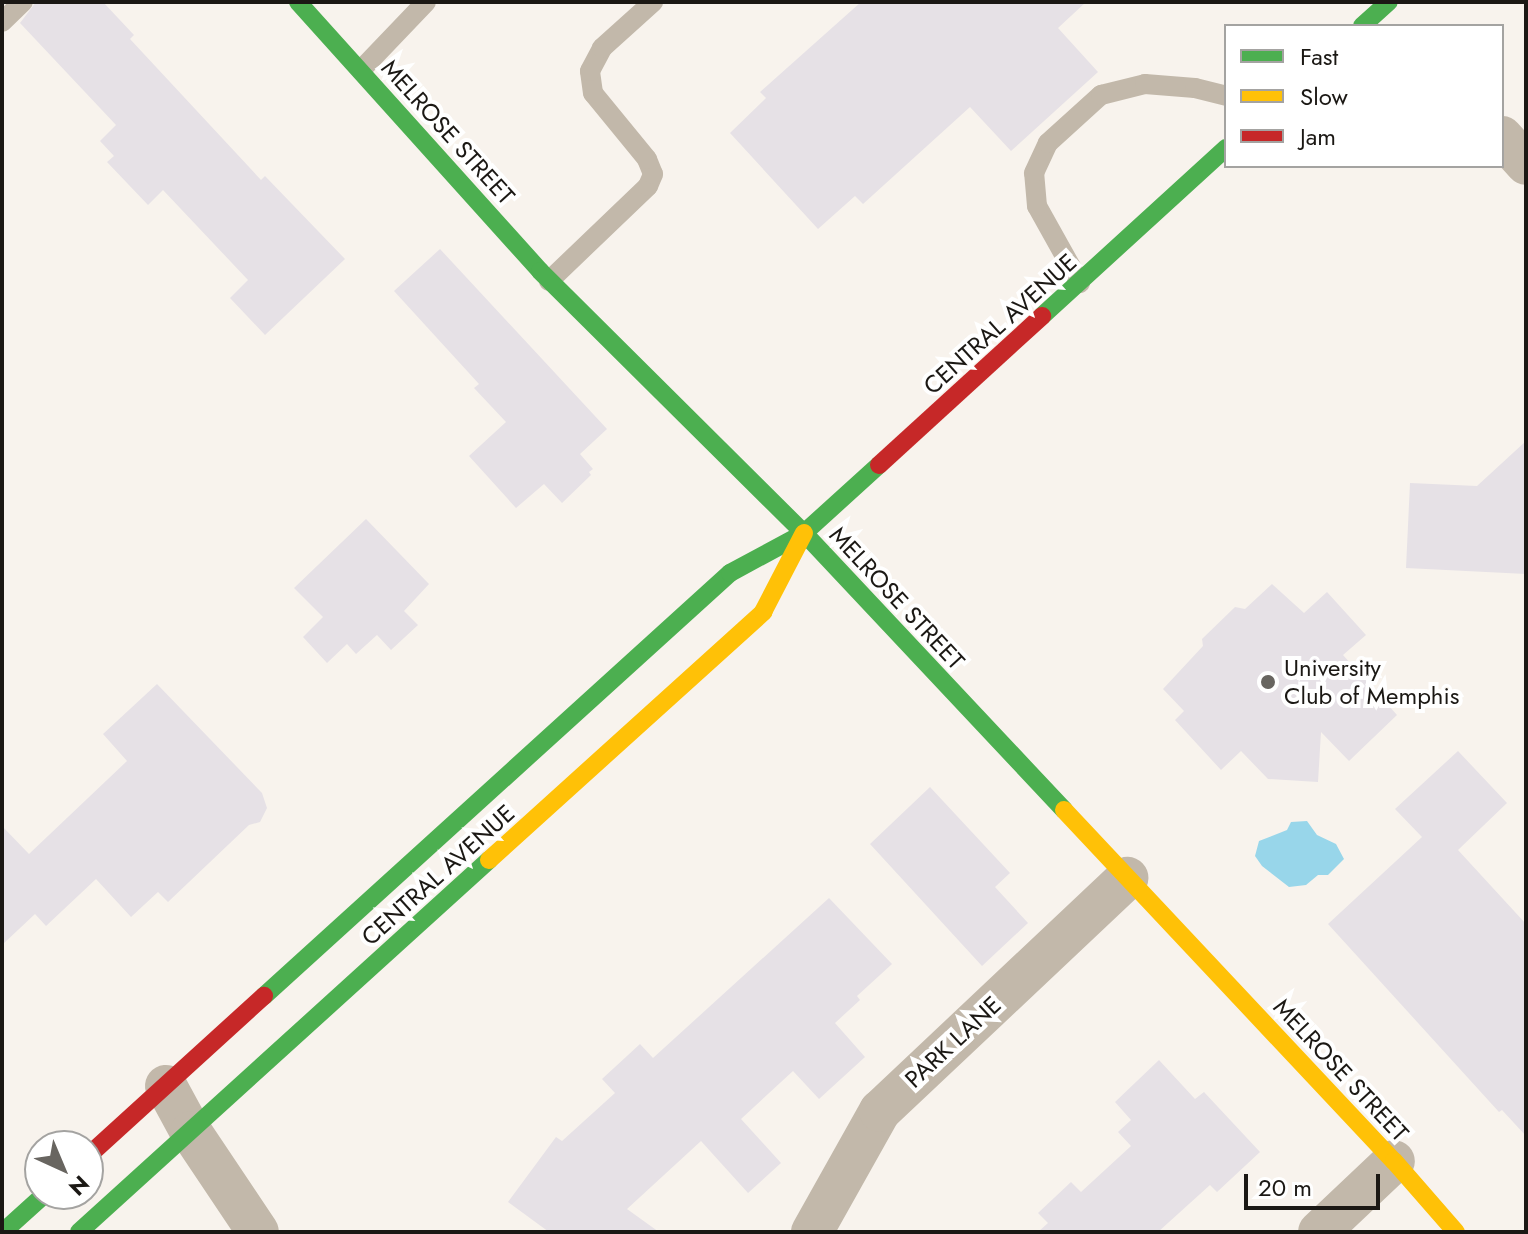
<!DOCTYPE html>
<style>
body{margin:0}
#map{position:relative;width:1528px;height:1234px;overflow:hidden;background:#f8f3ed;font-family:Jost,sans-serif}
div>[style]{position:absolute}
.water>*{inset:0;background:#98d6ea}
.building>*{inset:0;background:#e6e1e6}
.lane>*{height:20px;margin:-10px;padding:0 10px;transform-origin:10px;border-radius:10px;background:#c2b8aa}
.street>*{height:42px;margin:-21px;padding:0 21px;transform-origin:21px;border-radius:21px;background:#c2b8aa}
.fast>*{height:18px;margin:-9px;padding:0 9px;transform-origin:9px;border-radius:9px;background:#4caf50}
.slow>*{height:18px;margin:-9px;padding:0 9px;transform-origin:9px;border-radius:9px;background:#ffc107}
.jam>*{height:18px;margin:-9px;padding:0 9px;transform-origin:9px;border-radius:9px;background:#c62828}
.dots>*{width:22px;height:22px;translate:-50% -50%;box-sizing:border-box;border:4px solid #fff;border-radius:50%}
span{translate:-50% -50%;white-space:nowrap;text-align:center;line-height:1.15;-webkit-text-stroke:8px #fff;paint-order:stroke}
.street-label{font-size:24px;color:#1b1814}
.poi-label{font-size:24px;color:#1b1814}
.left{translate:0 -50%;text-align:left}
.frame{position:absolute;inset:0;border:4px solid #1b1814;pointer-events:none}
.legend{position:absolute;left:1224px;top:24px;width:280px;height:144px;box-sizing:border-box;background:#fff;border:2px solid #a4a3a1;margin:0;padding:10px 14px;list-style:none;font-size:24px;color:#1b1814}
.legend li{display:flex;align-items:center;gap:16px;height:40px}
.legend b{width:40px;border:2px solid #a4a3a1}
.north{position:absolute;left:24px;top:1130px;width:80px;height:80px;box-sizing:border-box;background:#fff;border:2px solid #a4a3a1;border-radius:50%;rotate:136deg;font-size:22px;font-weight:700;line-height:32px;text-align:center;color:#1b1814}
.north::after{content:'';display:block;margin:auto;width:28px;height:36px;background:#686560;clip-path:polygon(50% 0,100% 100%,50% 72%,0 100%)}
.scale{position:absolute;left:1244px;top:1174px;width:136px;height:36px;box-sizing:border-box;border:4px solid #1b1814;border-top:0;padding-left:10px;font-size:24px;line-height:28px;white-space:nowrap;color:#1b1814;-webkit-text-stroke:6px #fff;paint-order:stroke}
</style>
<div id="map">
<div class="water">
<i style="clip-path:polygon(1307px 821px,1317px 835px,1336px 844px,1344px 859px,1328px 875px,1318px 875px,1306px 885px,1289px 887px,1262px 866px,1255px 856px,1259px 841px,1287px 830px,1291px 822px)"></i>
</div>
<div class="building">
<i style="clip-path:polygon(36px 2px,103px 2px,134px 35px,130px 39px,261px 180px,265px 176px,345px 259px,265px 335px,230px 298px,248px 280px,163px 190px,148px 205px,107px 162px,114px 156px,100px 141px,116px 125px,20px 23px)"></i>
<i style="clip-path:polygon(861px 2px,1086px 2px,1058px 28px,1098px 72px,1011px 151px,970px 107px,863px 204px,855px 196px,818px 229px,730px 133px,766px 98px,760px 92px)"></i>
<i style="clip-path:polygon(440px 249px,607px 429px,580px 454px,593px 469px,589px 472px,591px 475px,562px 503px,544px 484px,516px 508px,469px 456px,506px 422px,474px 388px,479px 384px,394px 291px)"></i>
<i style="clip-path:polygon(1526px 441px,1526px 574px,1406px 568px,1410px 483px,1477px 486px)"></i>
<i style="clip-path:polygon(366px 519px,429px 584px,404px 611px,418px 625px,391px 650px,377px 635px,356px 654px,347px 644px,327px 663px,303px 637px,323px 617px,294px 588px)"></i>
<i style="clip-path:polygon(1272px 584px,1304px 613px,1327px 592px,1366px 635px,1343px 655px,1397px 715px,1349px 761px,1321px 732px,1318px 782px,1268px 779px,1241px 751px,1221px 770px,1175px 720px,1184px 711px,1163px 689px,1203px 646px,1202px 639px,1235px 607px,1245px 609px)"></i>
<i style="clip-path:polygon(157px 684px,262px 793px,267px 808px,260px 822px,249px 825px,168px 902px,158px 892px,131px 917px,96px 879px,46px 926px,35px 914px,2px 945px,2px 826px,29px 854px,127px 761px,103px 734px)"></i>
<i style="clip-path:polygon(1458px 751px,1507px 803px,1458px 850px,1526px 924px,1526px 1136px,1502px 1110px,1499px 1112px,1328px 924px,1422px 837px,1395px 809px)"></i>
<i style="clip-path:polygon(930px 787px,1010px 873px,995px 887px,1028px 923px,982px 966px,870px 844px)"></i>
<i style="clip-path:polygon(829px 898px,892px 964px,857px 996px,860px 1000px,835px 1023px,865px 1057px,819px 1099px,793px 1071px,741px 1119px,781px 1163px,748px 1193px,701px 1141px,627px 1209px,659px 1232px,549px 1232px,508px 1202px,556px 1137px,562px 1141px,615px 1093px,602px 1079px,640px 1044px,653px 1058px)"></i>
<i style="clip-path:polygon(1159px 1060px,1195px 1099px,1204px 1092px,1260px 1152px,1217px 1192px,1210px 1185px,1158px 1232px,1038px 1232px,1048px 1223px,1038px 1213px,1071px 1182px,1081px 1192px,1131px 1146px,1118px 1132px,1131px 1120px,1115px 1102px)"></i>
</div>
<div class="lane">
<i style="left:2px;top:22px;width:29px;rotate:-44deg"></i>
<i style="left:361px;top:70px;width:94px;rotate:-46.3deg"></i>
<i style="left:549px;top:281px;width:137px;rotate:-43.8deg"></i>
<i style="left:648px;top:186px;width:13px;rotate:-67deg"></i>
<i style="left:653px;top:174px;width:16px;rotate:-112deg"></i>
<i style="left:647px;top:159px;width:85px;rotate:-129.3deg"></i>
<i style="left:593px;top:93px;width:22px;rotate:-98deg"></i>
<i style="left:590px;top:71px;width:26px;rotate:-62deg"></i>
<i style="left:602px;top:48px;width:69px;rotate:-42deg"></i>
<i style="left:1080px;top:283px;width:88px;rotate:-119.2deg"></i>
<i style="left:1037px;top:206px;width:33px;rotate:-95deg"></i>
<i style="left:1034px;top:173px;width:33px;rotate:-65deg"></i>
<i style="left:1048px;top:143px;width:72px;rotate:-42.2deg"></i>
<i style="left:1101px;top:95px;width:45px;rotate:-14deg"></i>
<i style="left:1145px;top:84px;width:50px;rotate:4.6deg"></i>
<i style="left:1195px;top:88px;width:32px;rotate:14deg"></i>
</div>
<div class="street">
<i style="left:1502px;top:137px;width:36px;rotate:48deg"></i>
<i style="left:166px;top:1086px;width:52px;rotate:61.5deg"></i>
<i style="left:191px;top:1132px;width:120px;rotate:56.2deg"></i>
<i style="left:812px;top:1232px;width:139px;rotate:-60.7deg"></i>
<i style="left:880px;top:1111px;width:340px;rotate:-43.3deg"></i>
<i style="left:1319px;top:1232px;width:103px;rotate:-43.4deg"></i>
</div>
<div class="fast">
<i style="left:298px;top:2px;width:362px;rotate:48deg"></i>
<i style="left:540px;top:271px;width:372px;rotate:44.8deg"></i>
<i style="left:804px;top:533px;width:380px;rotate:46.8deg"></i>
<i style="left:1362px;top:26px;width:36px;rotate:-42deg"></i>
<i style="left:1042px;top:316px;width:249px;rotate:-42.4deg"></i>
<i style="left:264px;top:996px;width:629px;rotate:-42.23deg"></i>
<i style="left:730px;top:573px;width:84px;rotate:-28.4deg"></i>
<i style="left:804px;top:533px;width:101px;rotate:-42.2deg"></i>
<i style="left:3px;top:1232px;width:57px;rotate:-42.1deg"></i>
<i style="left:79px;top:1232px;width:554px;rotate:-42.22deg"></i>
</div>
<div class="slow">
<i style="left:1064px;top:810px;width:482px;rotate:46.8deg"></i>
<i style="left:1394px;top:1161px;width:94px;rotate:48.9deg"></i>
<i style="left:489px;top:860px;width:370px;rotate:-42.1deg"></i>
<i style="left:763px;top:612px;width:89px;rotate:-62.6deg"></i>
</div>
<div class="jam">
<i style="left:879px;top:465px;width:221px;rotate:-42.4deg"></i>
<i style="left:88px;top:1156px;width:238px;rotate:-42.3deg"></i>
</div>
<div class="dots">
<i style="left:1268px;top:682px;background:#686560"></i>
</div>
<div class="street-label">
<span style="left:448px;top:132px;rotate:48deg">MELROSE STREET</span>
<span style="left:1000px;top:324px;rotate:-42deg">CENTRAL AVENUE</span>
<span style="left:897px;top:598px;rotate:47deg">MELROSE STREET</span>
<span style="left:438px;top:875px;rotate:-42deg">CENTRAL AVENUE</span>
<span style="left:953px;top:1042px;rotate:-43deg">PARK LANE</span>
<span style="left:1341px;top:1070px;rotate:47deg">MELROSE STREET</span>
</div>
<div class="poi-label">
<span class="left" style="left:1284px;top:682px">University<br>Club of Memphis</span>
</div>
<div class="frame"></div>
<ul class="legend">
<li><b style="height:10px;background:#4caf50"></b>Fast</li>
<li><b style="height:10px;background:#ffc107"></b>Slow</li>
<li><b style="height:10px;background:#c62828"></b>Jam</li>
</ul>
<div class="north">N</div>
<div class="scale">20 m</div>
</div>
